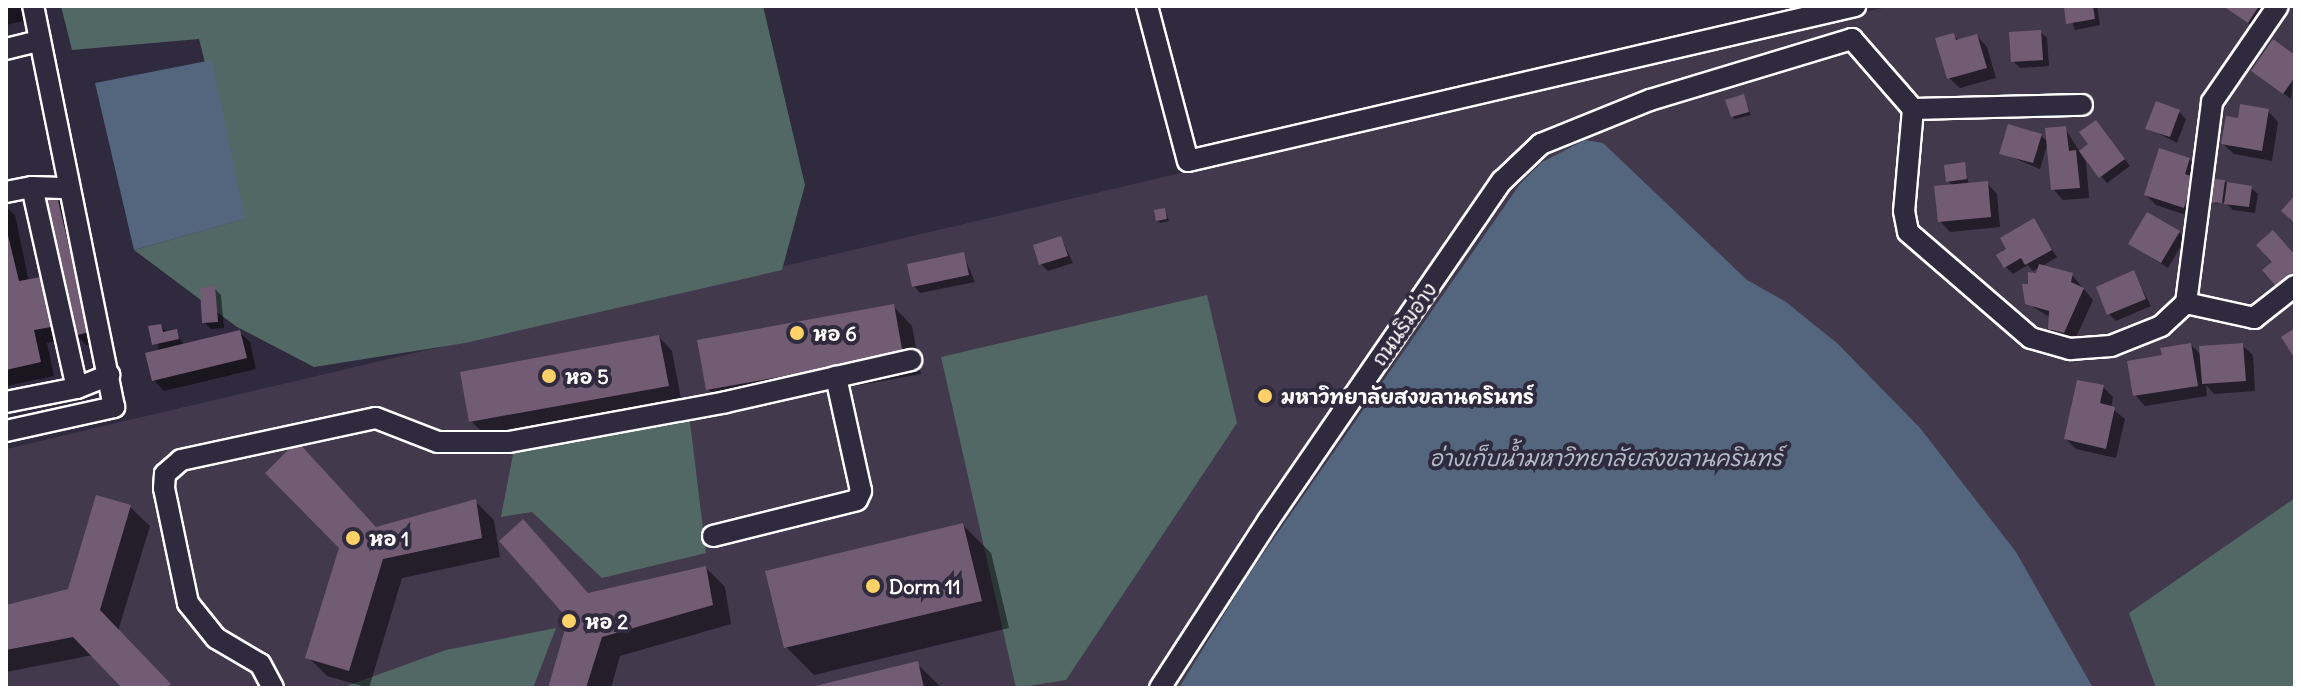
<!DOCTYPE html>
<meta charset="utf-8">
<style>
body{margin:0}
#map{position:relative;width:2301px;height:694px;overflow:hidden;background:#2f2a3d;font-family:Delius,"Playpen Sans Thai",sans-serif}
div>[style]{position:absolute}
.built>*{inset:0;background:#43394d}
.green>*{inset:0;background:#526864}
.water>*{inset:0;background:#53667e}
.shadow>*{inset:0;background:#0007}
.building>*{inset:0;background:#725c73}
.roads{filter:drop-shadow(2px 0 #fff) drop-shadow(-2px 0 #fff) drop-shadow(0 2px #fff) drop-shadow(0 -2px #fff)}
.minor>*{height:20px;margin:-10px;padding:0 10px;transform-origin:10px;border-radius:10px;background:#2f2a3d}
.dots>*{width:22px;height:22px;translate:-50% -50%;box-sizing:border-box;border:4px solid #2f2a3d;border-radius:50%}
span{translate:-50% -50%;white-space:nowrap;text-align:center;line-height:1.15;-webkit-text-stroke:8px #2f2a3d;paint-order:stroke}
.street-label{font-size:20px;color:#fff}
.poi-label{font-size:20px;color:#fff;font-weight:700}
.left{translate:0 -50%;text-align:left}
.water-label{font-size:22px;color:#b2bac5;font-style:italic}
.frame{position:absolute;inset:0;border:8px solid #fff;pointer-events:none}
</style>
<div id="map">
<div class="built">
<i style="clip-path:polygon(1891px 6px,2295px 6px,2295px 688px,6px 688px,6px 449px)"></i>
</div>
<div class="green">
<i style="clip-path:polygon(61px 6px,763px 6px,805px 185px,782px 270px,465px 343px,314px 367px,237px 327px,134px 250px,244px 219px,199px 39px,72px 50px)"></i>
<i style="clip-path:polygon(1207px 295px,1237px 423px,1066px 680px,1016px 688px,941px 357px)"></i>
<i style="clip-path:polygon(689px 414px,706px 553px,602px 578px,532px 512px,501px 517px,514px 449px)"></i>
<i style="clip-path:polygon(2295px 498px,2295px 688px,2156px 688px,2129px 613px)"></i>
<i style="clip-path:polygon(556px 628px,533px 688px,341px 688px,446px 650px)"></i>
</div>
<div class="water">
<i style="clip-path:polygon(212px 60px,245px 219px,134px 250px,95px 83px)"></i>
<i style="clip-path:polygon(1585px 140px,1603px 143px,1747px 280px,1786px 302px,1838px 344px,1920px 428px,2016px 552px,2093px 688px,1179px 688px,1247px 577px,1520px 184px,1542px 162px)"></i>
</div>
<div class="shadow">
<i style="clip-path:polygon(6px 6px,34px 6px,36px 18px,6px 25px)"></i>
<i style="clip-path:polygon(2066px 6px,2097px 6px,2100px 25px,2075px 30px)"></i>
<i style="clip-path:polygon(2224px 6px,2270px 6px,2255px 28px)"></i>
<i style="clip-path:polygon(2040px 32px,2047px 38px,2049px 66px,2020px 68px,2013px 61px)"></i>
<i style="clip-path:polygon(1953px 35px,1959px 41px,1977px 36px,1987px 47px,1996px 78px,1960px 88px,1949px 78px)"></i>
<i style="clip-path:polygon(2295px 57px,2291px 99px,2253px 71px)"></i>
<i style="clip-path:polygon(1743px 96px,1751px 115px,1735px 119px,1732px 116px)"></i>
<i style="clip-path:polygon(2268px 111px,2278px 122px,2272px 161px,2234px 154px,2223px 144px)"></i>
<i style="clip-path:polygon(2179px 112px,2186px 119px,2177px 143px,2148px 128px)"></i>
<i style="clip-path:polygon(2065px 128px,2086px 162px,2089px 198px,2063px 200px,2053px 189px)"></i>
<i style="clip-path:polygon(2102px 129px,2130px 166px,2107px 183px,2101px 176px)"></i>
<i style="clip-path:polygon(2041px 136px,2048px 142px,2040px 169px,2002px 153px)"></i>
<i style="clip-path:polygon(2189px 159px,2199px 170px,2195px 218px,2156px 205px,2146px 195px)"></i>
<i style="clip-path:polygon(1964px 164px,1969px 185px,1987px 183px,1997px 194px,2000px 227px,1950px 232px,1940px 221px,1953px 186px,1948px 181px)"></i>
<i style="clip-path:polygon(2224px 182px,2251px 188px,2258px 194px,2255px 213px,2233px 210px,2225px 202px,2215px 204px)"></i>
<i style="clip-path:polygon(56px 198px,67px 209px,98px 343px,86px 345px,76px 335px)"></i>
<i style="clip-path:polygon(6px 207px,15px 215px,29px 282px,40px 279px,54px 293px,64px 340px,47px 343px,54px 376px,6px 386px)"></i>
<i style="clip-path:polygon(1165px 210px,1169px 221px,1160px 223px,1157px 220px)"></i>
<i style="clip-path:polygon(2033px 221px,2057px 257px,2041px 267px,2072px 275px,2093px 300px,2074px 342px,2061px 339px,2050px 329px,2051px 318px,2027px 303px,2040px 267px,2033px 271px,2028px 265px,2013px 274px,2006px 267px,2009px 250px)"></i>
<i style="clip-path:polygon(2179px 232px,2185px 239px,2168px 268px,2130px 244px)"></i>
<i style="clip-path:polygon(1061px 238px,1073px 263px,1048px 271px,1041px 264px)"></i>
<i style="clip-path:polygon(963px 254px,975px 282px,920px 293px,914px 286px)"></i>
<i style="clip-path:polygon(2134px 273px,2151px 306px,2116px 321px,2109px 314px)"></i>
<i style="clip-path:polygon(214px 288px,221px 295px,224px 328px,211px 329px,204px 322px)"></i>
<i style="clip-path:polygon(893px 306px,912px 326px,921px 374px,727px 409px,708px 389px)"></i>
<i style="clip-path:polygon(161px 326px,168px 333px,176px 332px,184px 345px,239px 332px,250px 342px,256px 369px,164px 391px,154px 380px)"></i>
<i style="clip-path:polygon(659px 337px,672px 351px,681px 399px,485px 435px,471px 421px)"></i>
<i style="clip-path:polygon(2191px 345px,2202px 356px,2242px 345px,2253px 355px,2255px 391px,2214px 394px,2206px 385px,2207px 396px,2145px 406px,2135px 395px,2164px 357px)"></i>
<i style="clip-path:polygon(2103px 387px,2113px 397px,2111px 408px,2125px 419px,2116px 458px,2076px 449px,2066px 439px)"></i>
<i style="clip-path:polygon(475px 501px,494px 520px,500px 557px,402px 578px,369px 688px,327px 676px,308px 657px,377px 529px)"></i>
<i style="clip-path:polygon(130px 507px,150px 526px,118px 631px,173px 688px,125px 688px,93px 655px,6px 672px,6px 607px,69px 591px)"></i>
<i style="clip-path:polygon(963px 525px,991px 553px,1009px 628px,814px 675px,786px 647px)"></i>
<i style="clip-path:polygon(706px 568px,725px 587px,731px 624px,620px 656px,611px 688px,550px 688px,571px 619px,590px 595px)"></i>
<i style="clip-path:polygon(917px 664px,942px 688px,815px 688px)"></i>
</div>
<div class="building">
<i style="clip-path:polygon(2064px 6px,2093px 6px,2095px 19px,2066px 24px)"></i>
<i style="clip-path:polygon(2223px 6px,2259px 6px,2248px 23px)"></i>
<i style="clip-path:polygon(2041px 30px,2043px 60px,2011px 62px,2009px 32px)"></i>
<i style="clip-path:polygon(1954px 33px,1956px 40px,1977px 34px,1987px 68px,1947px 79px,1935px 38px)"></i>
<i style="clip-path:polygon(2273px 39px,2295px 55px,2295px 77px,2283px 94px,2251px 71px)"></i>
<i style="clip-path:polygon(1744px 94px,1749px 112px,1731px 117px,1725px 100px)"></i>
<i style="clip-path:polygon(2156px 101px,2180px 110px,2170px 137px,2145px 129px)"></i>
<i style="clip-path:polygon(2240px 104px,2269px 109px,2262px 151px,2221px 144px,2226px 116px,2238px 118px)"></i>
<i style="clip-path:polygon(2096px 120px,2125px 159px,2099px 178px,2079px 151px,2088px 144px,2079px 132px)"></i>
<i style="clip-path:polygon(2008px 124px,2042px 134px,2033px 163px,1999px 154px)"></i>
<i style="clip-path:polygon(2066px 126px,2069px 151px,2076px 150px,2080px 188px,2051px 190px,2045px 128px)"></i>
<i style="clip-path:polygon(2159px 148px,2190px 158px,2185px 174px,2194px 177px,2184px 208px,2144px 195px)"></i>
<i style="clip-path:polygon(1965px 162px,1967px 179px,1946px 182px,1944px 165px)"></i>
<i style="clip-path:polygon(2212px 179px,2225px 180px,2222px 203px,2210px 202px)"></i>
<i style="clip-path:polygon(1988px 181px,1991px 217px,1938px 222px,1934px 186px)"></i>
<i style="clip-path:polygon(2227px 182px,2252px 186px,2249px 207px,2224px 204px)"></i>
<i style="clip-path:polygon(2295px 195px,2295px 223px,2281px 211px)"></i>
<i style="clip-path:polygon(57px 196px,89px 332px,74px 336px,42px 200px)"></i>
<i style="clip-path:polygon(1165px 208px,1167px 219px,1156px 221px,1154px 210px)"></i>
<i style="clip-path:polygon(2147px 212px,2180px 231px,2161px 263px,2128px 244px)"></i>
<i style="clip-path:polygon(2034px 218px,2052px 250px,2025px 265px,2021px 258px,2004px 268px,1996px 255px,2006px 249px,2000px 238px)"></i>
<i style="clip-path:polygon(6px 227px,19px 281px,41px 277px,51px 327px,34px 330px,41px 362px,6px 370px)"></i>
<i style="clip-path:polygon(2273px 230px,2295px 255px,2295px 280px,2281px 292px,2262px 270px,2272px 262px,2256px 245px)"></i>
<i style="clip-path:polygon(1061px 236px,1068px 256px,1039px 265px,1033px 245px)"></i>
<i style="clip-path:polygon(964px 252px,969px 275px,912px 287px,907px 264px)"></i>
<i style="clip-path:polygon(2039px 264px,2073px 273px,2071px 282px,2084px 288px,2064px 333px,2048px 329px,2049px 311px,2025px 304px,2022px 284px,2028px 284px,2028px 272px,2036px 273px)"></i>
<i style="clip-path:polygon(2134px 270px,2146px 299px,2107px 315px,2096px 287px)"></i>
<i style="clip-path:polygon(215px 286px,218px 322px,202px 323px,200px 288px)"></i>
<i style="clip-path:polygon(894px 304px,903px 355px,706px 390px,697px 340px)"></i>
<i style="clip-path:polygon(161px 324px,163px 332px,177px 329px,179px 339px,152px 345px,148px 326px)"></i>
<i style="clip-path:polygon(2295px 328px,2295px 359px,2281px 337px)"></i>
<i style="clip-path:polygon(240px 330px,247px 358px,152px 381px,145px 353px)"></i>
<i style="clip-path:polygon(659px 335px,669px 386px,469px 422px,460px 372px)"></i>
<i style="clip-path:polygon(2191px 343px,2198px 386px,2133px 396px,2127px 361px,2162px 355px,2160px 348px)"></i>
<i style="clip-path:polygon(2243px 343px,2246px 381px,2202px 384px,2199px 346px)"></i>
<i style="clip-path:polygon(2077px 380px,2104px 385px,2100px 403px,2115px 407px,2106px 449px,2064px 439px)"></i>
<i style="clip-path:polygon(297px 441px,376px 527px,476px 499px,482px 538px,383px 559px,349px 671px,305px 658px,339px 548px,265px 473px)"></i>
<i style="clip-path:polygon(96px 495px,131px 505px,100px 610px,171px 684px,168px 688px,122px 688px,73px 637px,6px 650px,6px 605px,68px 589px)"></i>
<i style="clip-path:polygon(523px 519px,588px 593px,706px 566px,713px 605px,602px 637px,586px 688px,548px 688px,568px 619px,499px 541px)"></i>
<i style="clip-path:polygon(963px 523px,982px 601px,784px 648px,765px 571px)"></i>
<i style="clip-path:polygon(918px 661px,924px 688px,812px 688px,811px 687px)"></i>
</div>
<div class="roads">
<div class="minor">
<i style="left:1147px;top:6px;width:160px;rotate:75.2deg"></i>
<i style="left:1188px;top:161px;width:685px;rotate:-13.08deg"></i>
<i style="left:6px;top:49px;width:34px;rotate:-14deg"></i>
<i style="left:1913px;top:109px;width:169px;rotate:-1.4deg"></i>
<i style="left:32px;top:187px;width:206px;rotate:77.4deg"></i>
<i style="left:6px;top:192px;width:26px;rotate:-11deg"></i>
<i style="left:32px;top:187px;width:37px;rotate:2deg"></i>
<i style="left:2186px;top:303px;width:70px;rotate:12.4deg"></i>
<i style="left:2254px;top:318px;width:52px;rotate:-38deg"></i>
<i style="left:6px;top:402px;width:72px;rotate:-11.2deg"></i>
<i style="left:77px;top:388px;width:35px;rotate:-22deg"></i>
<i style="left:6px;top:431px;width:111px;rotate:-12.5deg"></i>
<i style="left:114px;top:407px;width:409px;rotate:-101.4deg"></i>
<i style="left:713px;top:536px;width:148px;rotate:-14deg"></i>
<i style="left:857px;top:500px;width:10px;rotate:-66deg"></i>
<i style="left:861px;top:491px;width:117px;rotate:-102.4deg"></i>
<i style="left:273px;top:688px;width:27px;rotate:-118deg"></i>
<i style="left:260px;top:664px;width:51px;rotate:-149.4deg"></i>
<i style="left:216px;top:638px;width:45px;rotate:-128.7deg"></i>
<i style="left:188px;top:603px;width:117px;rotate:-101.8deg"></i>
<i style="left:164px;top:488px;width:14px;rotate:-86deg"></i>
<i style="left:165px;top:474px;width:21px;rotate:-41deg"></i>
<i style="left:181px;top:460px;width:199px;rotate:-12.2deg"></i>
<i style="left:376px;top:418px;width:66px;rotate:21.2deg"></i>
<i style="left:438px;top:442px;width:71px"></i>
<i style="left:509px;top:442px;width:221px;rotate:-10.4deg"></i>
<i style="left:726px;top:402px;width:190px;rotate:-12.8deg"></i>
<i style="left:1160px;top:688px;width:199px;rotate:-57.1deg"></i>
<i style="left:1268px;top:521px;width:413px;rotate:-55.5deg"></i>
<i style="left:1502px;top:181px;width:54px;rotate:-43.5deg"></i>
<i style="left:1541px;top:144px;width:118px;rotate:-22deg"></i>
<i style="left:1650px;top:100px;width:211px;rotate:-16.8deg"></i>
<i style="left:1852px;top:39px;width:93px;rotate:48.9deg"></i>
<i style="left:1913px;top:109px;width:102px;rotate:95deg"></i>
<i style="left:1904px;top:211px;width:21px;rotate:79deg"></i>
<i style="left:1908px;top:232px;width:162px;rotate:40.8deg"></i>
<i style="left:2031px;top:338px;width:41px;rotate:15.8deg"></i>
<i style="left:2070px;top:349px;width:41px;rotate:-4.2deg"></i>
<i style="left:2111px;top:346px;width:54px;rotate:-21.8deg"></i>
<i style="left:2161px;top:326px;width:34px;rotate:-43deg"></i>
<i style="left:2186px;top:303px;width:203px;rotate:-82.6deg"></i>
<i style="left:2212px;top:102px;width:116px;rotate:-55.5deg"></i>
</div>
</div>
<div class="dots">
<i style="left:797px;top:333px;background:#ffd166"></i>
<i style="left:549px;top:376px;background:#ffd166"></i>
<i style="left:1265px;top:396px;background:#ffd166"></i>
<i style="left:353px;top:538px;background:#ffd166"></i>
<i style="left:873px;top:586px;background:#ffd166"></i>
<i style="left:569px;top:621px;background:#ffd166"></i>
</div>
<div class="street-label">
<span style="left:1404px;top:324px;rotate:-55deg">ถนนริมอ่าง</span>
</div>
<div class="poi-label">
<span class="left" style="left:813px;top:333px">หอ 6</span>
<span class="left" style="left:565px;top:376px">หอ 5</span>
<span class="left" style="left:1281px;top:396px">มหาวิทยาลัยสงขลานครินทร์</span>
<span class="left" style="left:369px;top:538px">หอ 1</span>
<span class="left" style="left:889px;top:586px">Dorm 11</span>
<span class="left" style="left:585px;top:621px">หอ 2</span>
</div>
<div class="water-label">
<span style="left:1606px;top:459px">อ่างเก็บน้ำมหาวิทยาลัยสงขลานครินทร์</span>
</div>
<div class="frame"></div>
</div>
